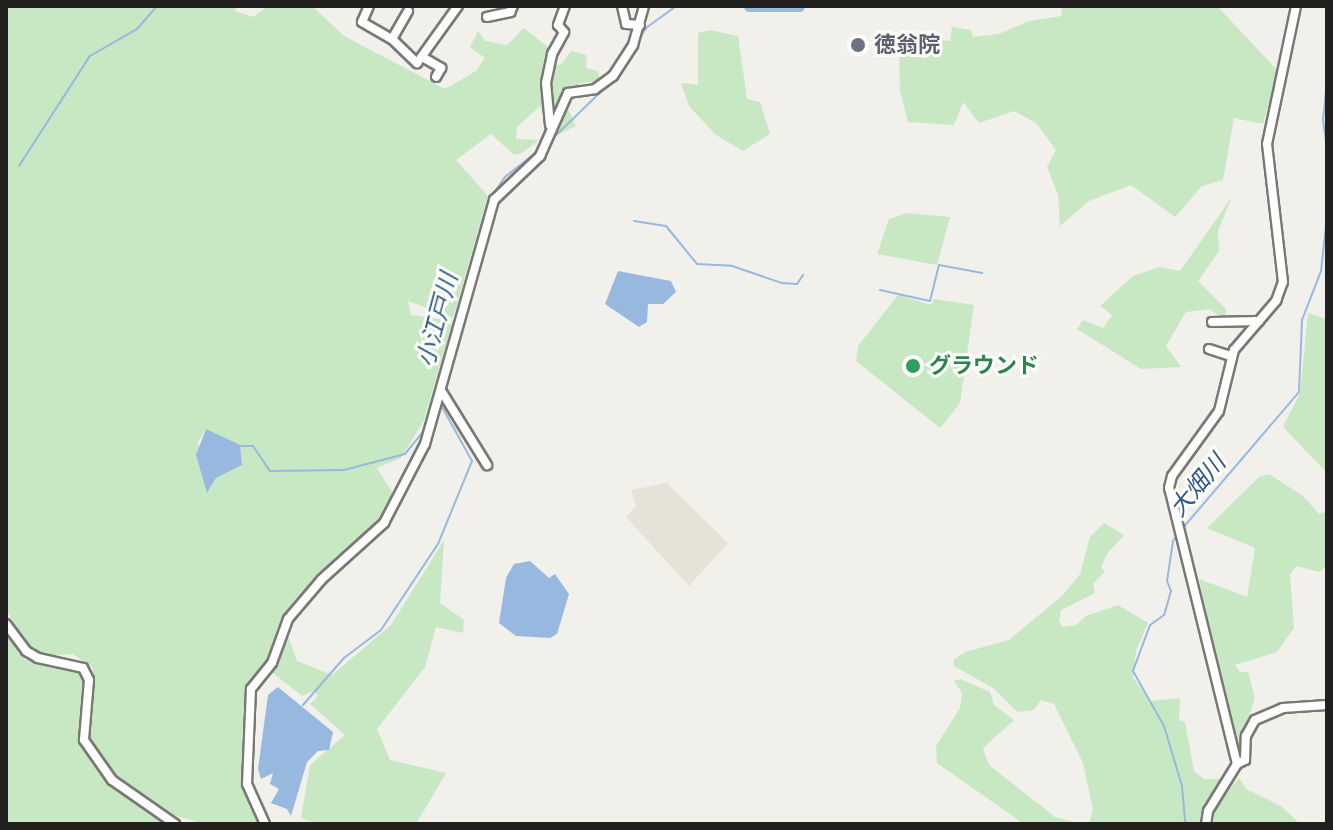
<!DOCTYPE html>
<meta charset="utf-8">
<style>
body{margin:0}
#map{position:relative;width:1333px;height:830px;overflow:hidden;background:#f1f0eb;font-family:"Times New Roman","Noto Sans JP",serif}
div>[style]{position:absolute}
.built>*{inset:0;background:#e6e2d7}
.green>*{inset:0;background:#c7e8c2}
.water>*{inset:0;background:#98b9df}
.stream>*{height:2px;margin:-1px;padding:0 1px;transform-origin:1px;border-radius:1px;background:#98b9df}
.river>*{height:11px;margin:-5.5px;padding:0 5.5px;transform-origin:5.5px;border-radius:5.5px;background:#98b9df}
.roads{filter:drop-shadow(2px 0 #7a7874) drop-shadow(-2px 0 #7a7874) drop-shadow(0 2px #7a7874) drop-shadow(0 -2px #7a7874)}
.minor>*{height:8px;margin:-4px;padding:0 4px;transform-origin:4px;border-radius:4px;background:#fff}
.dots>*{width:22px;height:22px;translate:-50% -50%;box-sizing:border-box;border:4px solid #fffdf9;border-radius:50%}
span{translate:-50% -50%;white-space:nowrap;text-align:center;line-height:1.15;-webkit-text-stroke:6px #fffdf9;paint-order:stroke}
.worship-label{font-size:22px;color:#5b616d;font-weight:700}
.left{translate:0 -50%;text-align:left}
.leisure-label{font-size:22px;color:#27864d;font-weight:700}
.water-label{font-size:24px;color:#2b598a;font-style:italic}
.frame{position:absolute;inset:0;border:8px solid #21201f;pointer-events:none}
</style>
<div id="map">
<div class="built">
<i style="clip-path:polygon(667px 483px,728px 543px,689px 586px,626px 517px,636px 506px,631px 490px)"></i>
</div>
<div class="green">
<i style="clip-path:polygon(evenodd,6px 6px,236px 6px,235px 11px,253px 17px,268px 6px,312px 6px,344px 36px,445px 89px,476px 71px,485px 58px,470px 47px,478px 31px,485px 41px,507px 45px,524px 28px,548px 47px,547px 64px,561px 65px,571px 51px,587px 55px,586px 68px,598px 71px,600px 81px,580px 83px,565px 103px,576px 126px,551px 138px,556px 120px,539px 107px,517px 127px,516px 139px,539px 140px,522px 153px,514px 155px,491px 134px,456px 160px,488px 196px,453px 318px,408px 301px,411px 315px,453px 321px,424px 420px,401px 458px,377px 468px,395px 497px,377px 528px,276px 630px,288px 636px,297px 661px,332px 675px,391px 625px,444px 540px,440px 603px,464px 620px,463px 633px,436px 627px,425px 667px,377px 729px,390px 760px,446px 773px,416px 824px,318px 824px,301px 818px,310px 765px,345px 735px,310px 704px,318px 696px,314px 691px,302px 696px,269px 670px,246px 699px,243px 785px,260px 824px,206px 824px,176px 816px,102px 766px,90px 736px,93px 668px,73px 654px,39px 656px,24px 644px,6px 608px,6px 6px,206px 429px,240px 446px,242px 465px,216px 478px,208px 492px,198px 442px,206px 429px)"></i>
<i style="clip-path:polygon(1061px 6px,1217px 6px,1278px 71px,1263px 124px,1234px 118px,1223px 180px,1202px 186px,1175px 217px,1131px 185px,1089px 201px,1060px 226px,1058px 195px,1047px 167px,1056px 150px,1036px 123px,1014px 111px,979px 123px,963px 102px,954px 125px,908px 122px,900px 91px,899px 51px,927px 58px,931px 39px,950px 41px,952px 27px,971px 30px,973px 37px,999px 34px,1029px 21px,1062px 16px)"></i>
<i style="clip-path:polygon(710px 30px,738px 36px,747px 99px,760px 102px,770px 134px,743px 151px,716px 135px,689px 106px,681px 83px,698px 85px,698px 33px)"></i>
<i style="clip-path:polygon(1232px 197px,1218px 231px,1219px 251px,1198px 281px,1226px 309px,1225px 319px,1209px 309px,1186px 312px,1166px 346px,1181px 367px,1141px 369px,1077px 329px,1083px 320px,1103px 328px,1112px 315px,1100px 306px,1133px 276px,1160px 267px,1180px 271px)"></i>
<i style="clip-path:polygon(907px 213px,950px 217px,937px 265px,877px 254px,889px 219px)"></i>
<i style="clip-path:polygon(898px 295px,931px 305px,934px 299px,974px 305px,960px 403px,940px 428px,856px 361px,858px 346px)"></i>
<i style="clip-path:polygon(1308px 313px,1327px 319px,1327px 473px,1283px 427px,1300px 393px)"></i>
<i style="clip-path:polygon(1269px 474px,1303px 496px,1319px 514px,1327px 511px,1327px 566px,1319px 572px,1297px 566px,1290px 574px,1294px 628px,1277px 652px,1235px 665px,1240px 672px,1248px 672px,1255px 698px,1237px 752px,1199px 579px,1247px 597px,1255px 548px,1207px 528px,1259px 477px)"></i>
<i style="clip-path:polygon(1104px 523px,1124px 535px,1107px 554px,1101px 567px,1105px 571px,1093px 584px,1095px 593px,1061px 610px,1059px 621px,1063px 627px,1076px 625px,1086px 616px,1118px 605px,1148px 623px,1136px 651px,1133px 678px,1151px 701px,1180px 698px,1179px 720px,1185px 722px,1194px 771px,1204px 779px,1226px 779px,1204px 824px,1089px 824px,1093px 809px,1083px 763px,1054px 704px,1041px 700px,1034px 710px,1017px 712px,993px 688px,954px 666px,953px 660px,965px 652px,1009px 640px,1063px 595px,1080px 574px,1090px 537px)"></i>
<i style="clip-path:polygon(6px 635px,25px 660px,66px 666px,83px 675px,80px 726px,89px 757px,112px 784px,166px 824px,6px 824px)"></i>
<i style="clip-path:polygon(960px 679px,990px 692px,994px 705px,1014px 720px,983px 748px,989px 765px,1055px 817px,1080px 824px,1024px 824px,937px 763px,936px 746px,960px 708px,962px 693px,954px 681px)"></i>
<i style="clip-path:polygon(1239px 778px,1246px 789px,1281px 806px,1300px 824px,1211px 824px,1212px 810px)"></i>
</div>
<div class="water">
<i style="clip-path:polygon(618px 271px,671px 281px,676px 292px,663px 304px,648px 304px,647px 322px,639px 327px,605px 304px)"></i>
<i style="clip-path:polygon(206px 429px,240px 445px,242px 465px,216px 478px,207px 493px,196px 455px)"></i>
<i style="clip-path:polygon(530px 561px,549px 578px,555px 574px,569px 594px,557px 634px,550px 638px,516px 636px,499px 623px,506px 578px,514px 564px)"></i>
<i style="clip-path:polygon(278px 687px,333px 732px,329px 750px,318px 751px,307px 762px,291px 816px,287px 809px,271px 803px,279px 789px,270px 784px,273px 773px,261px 779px,258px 769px,268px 695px)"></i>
</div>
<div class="stream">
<i style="left:620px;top:72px;width:51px;rotate:-59.4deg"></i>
<i style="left:646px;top:28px;width:37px;rotate:-36deg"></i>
<i style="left:1327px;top:82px;width:38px;rotate:96deg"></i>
<i style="left:1323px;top:120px;width:28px;rotate:82deg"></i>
<i style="left:552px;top:139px;width:85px;rotate:-44deg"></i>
<i style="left:19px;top:166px;width:131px;rotate:-57.2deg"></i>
<i style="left:90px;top:56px;width:54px;rotate:-29.9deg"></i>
<i style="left:137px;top:29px;width:30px;rotate:-49deg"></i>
<i style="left:634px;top:221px;width:32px;rotate:9deg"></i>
<i style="left:666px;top:226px;width:49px;rotate:50.8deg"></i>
<i style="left:697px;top:264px;width:35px;rotate:3deg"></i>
<i style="left:732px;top:266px;width:53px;rotate:18.8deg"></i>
<i style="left:782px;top:283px;width:15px;rotate:4deg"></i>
<i style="left:797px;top:284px;width:11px;rotate:-56deg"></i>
<i style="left:880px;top:290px;width:51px;rotate:12.4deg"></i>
<i style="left:930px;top:301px;width:37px;rotate:-76deg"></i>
<i style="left:939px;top:265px;width:44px;rotate:10.5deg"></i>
<i style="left:445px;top:357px;width:161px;rotate:-74.5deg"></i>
<i style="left:488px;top:202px;width:30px;rotate:-56deg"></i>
<i style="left:505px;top:177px;width:42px;rotate:-38.2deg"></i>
<i style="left:436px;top:392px;width:13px;rotate:-77deg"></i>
<i style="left:430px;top:411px;width:22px;rotate:-74deg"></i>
<i style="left:241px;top:446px;width:12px"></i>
<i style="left:253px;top:446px;width:30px;rotate:56deg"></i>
<i style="left:270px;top:471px;width:74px;rotate:-0.8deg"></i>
<i style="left:344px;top:470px;width:63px;rotate:-14.7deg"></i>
<i style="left:405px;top:454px;width:32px;rotate:-51deg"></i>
<i style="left:1182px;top:529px;width:180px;rotate:-49.5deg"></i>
<i style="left:1299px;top:392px;width:72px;rotate:-87.6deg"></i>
<i style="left:1302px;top:320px;width:53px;rotate:-68.8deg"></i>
<i style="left:1321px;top:271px;width:55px;rotate:-83.8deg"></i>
<i style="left:1178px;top:534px;width:9px;rotate:126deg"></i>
<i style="left:1173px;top:541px;width:40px;rotate:98.5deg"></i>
<i style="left:1167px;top:581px;width:11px;rotate:68deg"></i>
<i style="left:1171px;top:591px;width:25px;rotate:106deg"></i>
<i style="left:1164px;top:615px;width:17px;rotate:144deg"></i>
<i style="left:1150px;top:625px;width:49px;rotate:110.3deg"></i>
<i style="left:1133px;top:671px;width:63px;rotate:60.6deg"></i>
<i style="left:1164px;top:726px;width:63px;rotate:73.3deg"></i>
<i style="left:1182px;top:786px;width:38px;rotate:85deg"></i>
<i style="left:303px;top:705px;width:62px;rotate:-48.9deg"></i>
<i style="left:344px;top:658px;width:46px;rotate:-37.1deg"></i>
<i style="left:381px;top:630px;width:103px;rotate:-56.5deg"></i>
<i style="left:438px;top:544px;width:90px;rotate:-67.7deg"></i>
<i style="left:472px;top:461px;width:64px;rotate:-119deg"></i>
</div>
<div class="river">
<i style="left:749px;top:6px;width:50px"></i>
</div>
<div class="roads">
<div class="minor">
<i style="left:369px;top:6px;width:17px;rotate:114deg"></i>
<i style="left:362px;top:22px;width:34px;rotate:30deg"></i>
<i style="left:392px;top:39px;width:35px;rotate:44deg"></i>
<i style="left:417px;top:63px;width:70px;rotate:-54.3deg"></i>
<i style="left:622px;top:6px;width:18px;rotate:77deg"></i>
<i style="left:626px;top:24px;width:14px;rotate:4deg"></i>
<i style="left:487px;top:17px;width:24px;rotate:-12deg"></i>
<i style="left:510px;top:12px;width:7px;rotate:-63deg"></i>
<i style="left:392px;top:39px;width:32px;rotate:-60deg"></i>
<i style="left:424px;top:58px;width:20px;rotate:30deg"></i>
<i style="left:441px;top:68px;width:10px;rotate:119deg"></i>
<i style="left:550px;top:125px;width:42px;rotate:-95.4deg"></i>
<i style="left:546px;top:83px;width:30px;rotate:-78deg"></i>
<i style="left:552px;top:54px;width:25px;rotate:-61deg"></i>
<i style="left:564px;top:32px;width:9px;rotate:-131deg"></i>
<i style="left:558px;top:25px;width:20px;rotate:-70deg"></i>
<i style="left:1212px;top:322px;width:47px;rotate:-1.2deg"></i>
<i style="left:1209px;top:349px;width:23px;rotate:18deg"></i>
<i style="left:442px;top:392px;width:86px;rotate:58.3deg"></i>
<i style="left:6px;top:624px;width:34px;rotate:53deg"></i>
<i style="left:26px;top:651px;width:14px;rotate:30deg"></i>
<i style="left:38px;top:658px;width:46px;rotate:12.5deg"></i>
<i style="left:83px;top:668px;width:13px;rotate:63deg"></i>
<i style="left:89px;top:680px;width:60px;rotate:94.8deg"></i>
<i style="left:84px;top:740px;width:49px;rotate:55deg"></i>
<i style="left:112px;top:780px;width:77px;rotate:34.9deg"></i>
<i style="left:1237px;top:764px;width:284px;rotate:-103.8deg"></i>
<i style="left:1169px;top:488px;width:12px;rotate:-76deg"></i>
<i style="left:1172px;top:476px;width:80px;rotate:-54.1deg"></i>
<i style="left:1219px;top:411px;width:63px;rotate:-76.2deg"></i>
<i style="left:1234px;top:350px;width:65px;rotate:-49.4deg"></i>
<i style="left:1276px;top:301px;width:20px;rotate:-70deg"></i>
<i style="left:1283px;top:282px;width:139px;rotate:-96.6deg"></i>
<i style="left:1267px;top:144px;width:141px;rotate:-78.1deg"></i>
<i style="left:265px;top:824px;width:44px;rotate:-114.2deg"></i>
<i style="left:247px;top:784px;width:95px;rotate:-87.6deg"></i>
<i style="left:251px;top:689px;width:33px;rotate:-51deg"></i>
<i style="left:272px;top:663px;width:47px;rotate:-70deg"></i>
<i style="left:288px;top:619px;width:52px;rotate:-49.6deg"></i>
<i style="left:322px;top:579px;width:84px;rotate:-42.1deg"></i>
<i style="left:384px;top:523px;width:89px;rotate:-62.6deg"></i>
<i style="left:425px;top:444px;width:254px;rotate:-74.2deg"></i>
<i style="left:494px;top:200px;width:64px;rotate:-43.7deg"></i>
<i style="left:540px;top:156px;width:69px;rotate:-66deg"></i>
<i style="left:568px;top:93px;width:27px;rotate:-8deg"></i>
<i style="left:595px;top:89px;width:22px;rotate:-36deg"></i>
<i style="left:613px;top:76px;width:37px;rotate:-57deg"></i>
<i style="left:633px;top:45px;width:41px;rotate:-74.2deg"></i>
<i style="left:1206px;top:824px;width:13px;rotate:-81deg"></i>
<i style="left:1208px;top:811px;width:55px;rotate:-58.3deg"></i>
<i style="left:1237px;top:764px;width:9px;rotate:-27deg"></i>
<i style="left:1245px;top:760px;width:24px;rotate:-88deg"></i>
<i style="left:1246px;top:736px;width:18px;rotate:-61deg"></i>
<i style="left:1255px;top:720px;width:30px;rotate:-23deg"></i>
<i style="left:1283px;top:708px;width:44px;rotate:-3.9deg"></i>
</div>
</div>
<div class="dots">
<i style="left:858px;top:45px;background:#6b7280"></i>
<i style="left:913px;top:366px;background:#2e9e5b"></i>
</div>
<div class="worship-label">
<span class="left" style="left:874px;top:45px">徳翁院</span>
</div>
<div class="leisure-label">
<span class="left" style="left:929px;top:366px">グラウンド</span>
</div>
<div class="water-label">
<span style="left:438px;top:320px;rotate:-75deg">小江戸川</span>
<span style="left:1198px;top:486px;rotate:-50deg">大畑川</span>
</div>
<div class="frame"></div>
</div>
